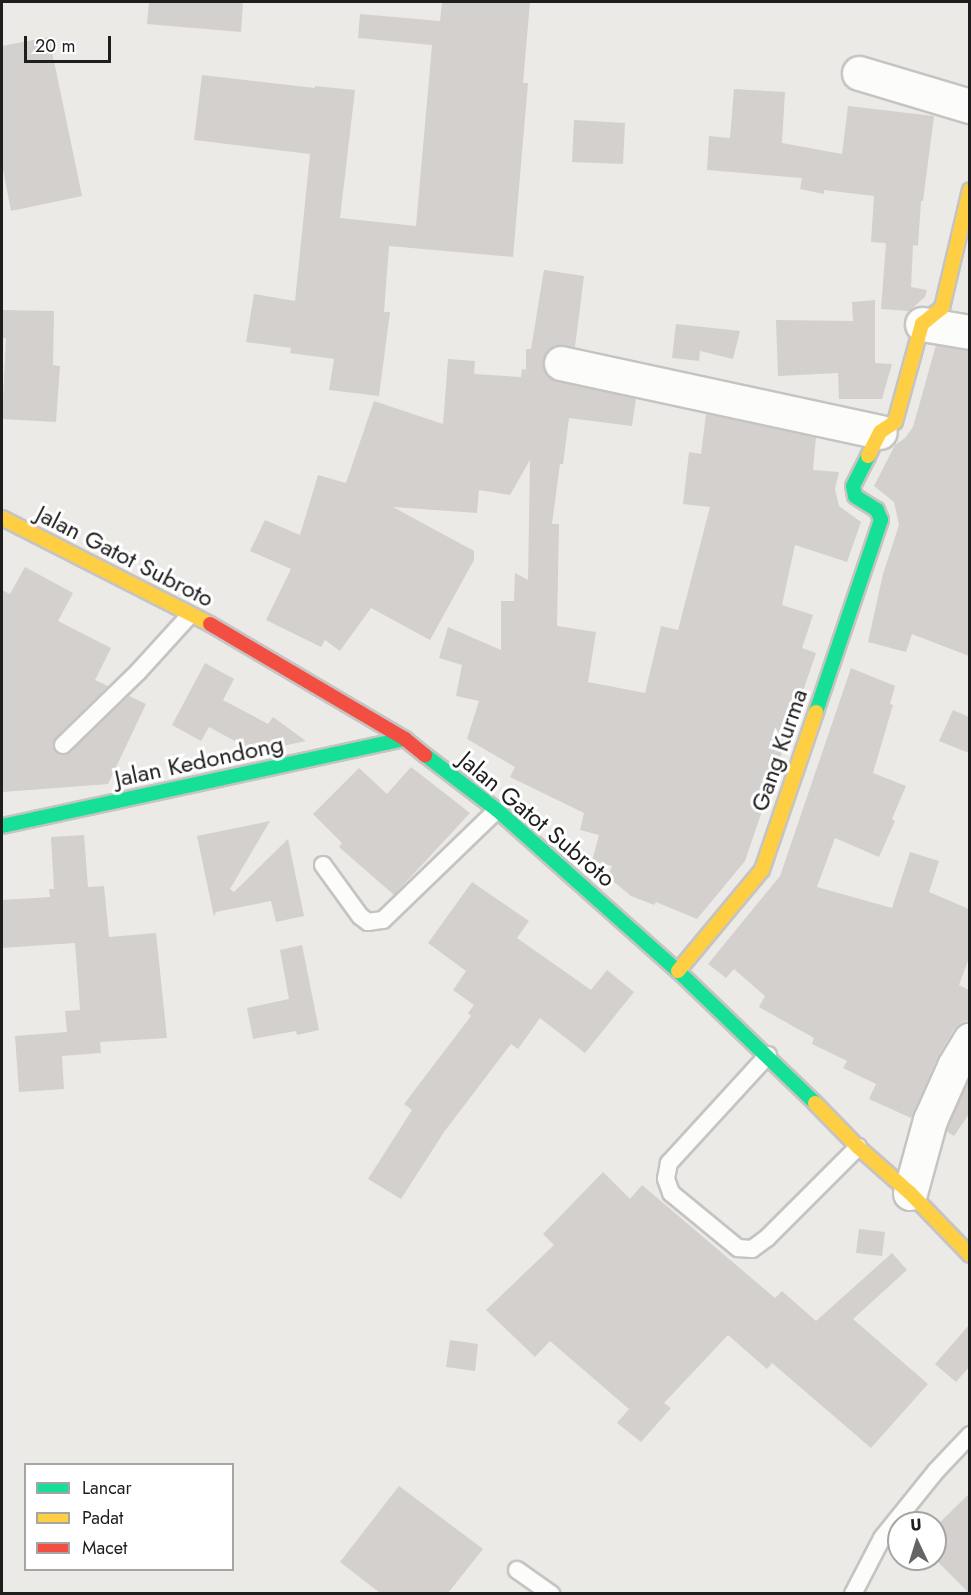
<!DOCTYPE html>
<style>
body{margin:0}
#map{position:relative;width:971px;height:1595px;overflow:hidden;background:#eceae7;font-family:Jost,sans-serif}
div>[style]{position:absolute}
.building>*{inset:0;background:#d3d0ce}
.roads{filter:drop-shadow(2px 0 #c5c4c3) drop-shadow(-2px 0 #c5c4c3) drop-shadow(0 2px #c5c4c3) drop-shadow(0 -2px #c5c4c3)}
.lane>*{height:16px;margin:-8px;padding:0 8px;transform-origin:8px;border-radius:8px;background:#fcfcfb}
.street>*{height:33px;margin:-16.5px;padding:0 16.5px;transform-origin:16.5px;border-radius:16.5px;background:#fcfcfb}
.fast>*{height:14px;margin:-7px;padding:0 7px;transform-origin:7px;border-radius:7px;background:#16e098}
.slow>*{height:14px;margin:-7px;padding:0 7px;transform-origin:7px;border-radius:7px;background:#ffcf43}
.jam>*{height:14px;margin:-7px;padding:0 7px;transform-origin:7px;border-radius:7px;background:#f24e42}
span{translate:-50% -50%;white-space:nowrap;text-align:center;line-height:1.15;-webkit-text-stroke:6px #fff;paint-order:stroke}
.street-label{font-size:24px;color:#1e1e1e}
.frame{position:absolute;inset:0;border:3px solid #1e1e1e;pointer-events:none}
.legend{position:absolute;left:24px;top:1463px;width:210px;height:108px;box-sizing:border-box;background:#fff;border:2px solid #a5a5a5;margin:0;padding:8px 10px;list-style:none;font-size:18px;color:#1e1e1e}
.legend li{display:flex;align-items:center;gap:12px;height:30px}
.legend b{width:30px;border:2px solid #a5a5a5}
.north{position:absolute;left:887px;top:1511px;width:60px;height:60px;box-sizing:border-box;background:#fff;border:2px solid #a5a5a5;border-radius:50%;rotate:356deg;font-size:16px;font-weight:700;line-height:24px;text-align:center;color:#1e1e1e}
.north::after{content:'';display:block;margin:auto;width:21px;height:27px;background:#666564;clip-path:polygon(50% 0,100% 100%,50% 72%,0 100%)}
.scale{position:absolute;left:24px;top:36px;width:87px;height:27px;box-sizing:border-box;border:3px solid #1e1e1e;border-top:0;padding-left:8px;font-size:18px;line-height:21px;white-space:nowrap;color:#1e1e1e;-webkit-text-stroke:4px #fff;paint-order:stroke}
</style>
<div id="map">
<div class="building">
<i style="clip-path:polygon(149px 2px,243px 2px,241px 32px,147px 24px)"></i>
<i style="clip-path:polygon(442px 2px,530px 2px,523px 83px,528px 83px,513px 257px,389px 246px,384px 312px,390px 312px,379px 396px,329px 390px,334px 359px,290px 353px,291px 348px,246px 342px,254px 294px,295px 301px,310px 154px,194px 140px,202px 75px,315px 88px,315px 86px,355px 90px,340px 218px,416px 226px,432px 45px,358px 38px,360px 14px,440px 21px)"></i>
<i style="clip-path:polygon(49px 37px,82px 196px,11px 211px,2px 164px,2px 46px)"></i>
<i style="clip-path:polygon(734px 89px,785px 92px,782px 143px,842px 154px,848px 106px,934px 116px,923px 201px,921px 201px,918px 246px,913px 245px,911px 287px,927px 290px,925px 297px,909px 311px,881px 309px,886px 243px,871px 242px,874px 196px,824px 190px,824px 194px,800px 189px,802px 178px,707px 170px,709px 136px,730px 138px)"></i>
<i style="clip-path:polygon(574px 120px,625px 123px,623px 164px,572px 162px)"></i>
<i style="clip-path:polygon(544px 270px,584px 276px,575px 347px,556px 345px,548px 350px,543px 360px,543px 368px,548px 376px,557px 381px,636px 398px,632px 426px,569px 418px,563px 464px,560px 464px,552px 524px,559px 524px,557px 626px,596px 632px,588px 682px,645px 693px,661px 626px,678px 630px,710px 507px,683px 504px,689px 452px,701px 454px,706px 414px,816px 437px,813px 470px,839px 472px,835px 489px,839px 506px,861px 522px,847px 562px,795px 545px,782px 605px,813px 615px,802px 648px,816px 653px,745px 861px,697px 919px,656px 902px,654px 905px,631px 896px,608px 877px,612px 866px,592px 861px,599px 835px,580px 830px,584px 813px,510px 777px,515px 767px,467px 739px,479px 701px,456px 696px,462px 665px,439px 658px,448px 627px,501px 650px,501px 601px,514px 601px,515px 573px,528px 580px,530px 460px,510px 495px,479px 490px,477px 513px,393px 507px,474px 551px,474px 560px,430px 640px,371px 608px,340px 651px,325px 640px,321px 647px,266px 620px,291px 569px,250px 551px,265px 520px,300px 535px,318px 475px,346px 483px,374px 401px,443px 424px,448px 359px,475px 361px,474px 374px,521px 377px,522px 369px,526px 370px,526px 349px,531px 349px)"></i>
<i style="clip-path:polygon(875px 300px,875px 363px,892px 364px,882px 399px,839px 399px,838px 373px,778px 376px,776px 320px,853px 321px,852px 302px)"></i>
<i style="clip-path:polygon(2px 310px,54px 311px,53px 365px,60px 366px,56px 422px,2px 419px,6px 338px,2px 338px)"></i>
<i style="clip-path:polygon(676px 324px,740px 331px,733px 359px,700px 351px,699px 361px,672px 358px)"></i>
<i style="clip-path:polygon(936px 345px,969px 350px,969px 656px,912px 634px,906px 652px,868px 642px,883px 574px,899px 525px,894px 502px,874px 486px,895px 445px,905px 438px,913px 427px)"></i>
<i style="clip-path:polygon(25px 567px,73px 593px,58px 621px,111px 648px,95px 680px,108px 686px,56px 737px,53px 743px,55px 752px,61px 755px,70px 753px,129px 696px,146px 704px,108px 784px,3px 792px,2px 590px,10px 594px)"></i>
<i style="clip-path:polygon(205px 663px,234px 679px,223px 700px,268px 724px,273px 717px,306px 741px,255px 752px,209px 727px,201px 741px,172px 725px)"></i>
<i style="clip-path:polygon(851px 668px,895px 686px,890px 704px,893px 705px,873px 773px,906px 786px,892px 819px,895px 821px,879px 857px,835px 838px,817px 887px,892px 908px,910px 852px,939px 861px,929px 892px,969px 909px,969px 958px,959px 985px,969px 990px,969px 1020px,960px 1023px,954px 1029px,937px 1058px,911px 1118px,869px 1099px,876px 1084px,843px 1068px,847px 1061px,812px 1044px,814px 1038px,759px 1007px,765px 996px,734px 969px,726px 978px,708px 964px,780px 876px)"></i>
<i style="clip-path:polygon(953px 710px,969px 717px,969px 753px,939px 741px)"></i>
<i style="clip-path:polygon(411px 767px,470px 813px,394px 895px,339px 847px,342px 843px,313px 814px,359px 768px,387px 794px)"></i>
<i style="clip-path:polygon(270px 821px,230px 889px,234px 892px,288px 839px,304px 916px,276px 922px,271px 901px,216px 912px,214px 917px,197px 836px)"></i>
<i style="clip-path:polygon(84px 835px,88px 887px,104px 886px,109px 937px,156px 933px,167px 1038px,100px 1042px,101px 1053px,62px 1056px,64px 1089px,19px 1092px,15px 1036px,67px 1032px,65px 1011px,80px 1010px,75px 943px,2px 948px,2px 900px,50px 897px,49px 889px,54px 889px,51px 837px)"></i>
<i style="clip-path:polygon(472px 882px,529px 921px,517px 938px,591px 990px,607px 970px,634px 992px,585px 1053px,540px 1018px,518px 1049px,511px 1044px,444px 1132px,401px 1199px,368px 1179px,412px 1110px,404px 1104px,471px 1016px,468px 1013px,474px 1005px,453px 990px,466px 971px,428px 943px)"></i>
<i style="clip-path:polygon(302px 945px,319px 1030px,297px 1035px,296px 1031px,253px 1039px,247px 1008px,289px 999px,280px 950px)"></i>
<i style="clip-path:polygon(969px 1077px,969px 1114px,954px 1136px,946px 1131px)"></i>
<i style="clip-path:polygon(603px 1172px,630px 1199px,642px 1185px,775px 1298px,782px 1291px,816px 1321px,892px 1253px,907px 1270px,853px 1319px,928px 1384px,871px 1448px,772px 1363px,767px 1369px,728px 1335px,664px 1403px,671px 1408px,641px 1442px,617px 1423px,629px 1409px,550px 1341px,535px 1357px,486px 1310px,554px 1245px,543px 1234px)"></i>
<i style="clip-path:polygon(859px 1229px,885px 1232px,882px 1256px,856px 1253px)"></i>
<i style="clip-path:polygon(969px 1325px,969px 1367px,956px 1382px,935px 1364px)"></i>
<i style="clip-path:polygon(450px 1340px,478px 1344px,475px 1371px,446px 1367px)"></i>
<i style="clip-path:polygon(399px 1486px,483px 1549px,448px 1593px,380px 1593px,340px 1562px)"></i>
<i style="clip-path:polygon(969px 1494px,969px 1593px,935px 1559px,935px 1527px)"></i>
</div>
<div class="roads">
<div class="lane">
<i style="left:63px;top:745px;width:105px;rotate:-44.2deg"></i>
<i style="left:138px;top:672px;width:76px;rotate:-47.7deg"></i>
<i style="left:323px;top:865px;width:63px;rotate:54deg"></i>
<i style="left:360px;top:916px;width:10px;rotate:37deg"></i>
<i style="left:368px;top:922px;width:15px;rotate:-8deg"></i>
<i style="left:383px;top:920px;width:158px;rotate:-44deg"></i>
<i style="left:768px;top:1055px;width:147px;rotate:132.5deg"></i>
<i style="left:669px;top:1163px;width:16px;rotate:101deg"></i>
<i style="left:666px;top:1179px;width:15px;rotate:70deg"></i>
<i style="left:671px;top:1193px;width:87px;rotate:39.4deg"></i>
<i style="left:738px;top:1248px;width:14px;rotate:4deg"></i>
<i style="left:752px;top:1249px;width:19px;rotate:-36deg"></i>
<i style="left:767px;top:1238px;width:129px;rotate:-45deg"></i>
<i style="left:517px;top:1570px;width:42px;rotate:35.2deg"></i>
<i style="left:853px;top:1594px;width:63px;rotate:-62.6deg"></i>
<i style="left:882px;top:1538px;width:86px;rotate:-51.1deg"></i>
<i style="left:936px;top:1471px;width:50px;rotate:-46.6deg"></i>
</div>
<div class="street">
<i style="left:859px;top:73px;width:116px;rotate:16.6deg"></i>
<i style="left:922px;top:324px;width:49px;rotate:9.5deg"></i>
<i style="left:561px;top:363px;width:326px;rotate:12.2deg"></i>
<i style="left:910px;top:1193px;width:76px;rotate:-74.7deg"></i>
<i style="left:930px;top:1120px;width:59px;rotate:-66deg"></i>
<i style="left:954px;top:1066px;width:31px;rotate:-59deg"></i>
</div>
<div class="fast">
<i style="left:816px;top:712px;width:203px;rotate:-71.3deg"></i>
<i style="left:881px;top:520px;width:11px;rotate:-112deg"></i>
<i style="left:877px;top:510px;width:26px;rotate:-148deg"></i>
<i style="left:855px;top:496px;width:10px;rotate:-101deg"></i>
<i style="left:853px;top:486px;width:34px;rotate:-63deg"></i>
<i style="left:425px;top:755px;width:91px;rotate:37.4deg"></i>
<i style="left:497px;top:810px;width:242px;rotate:41.7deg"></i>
<i style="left:678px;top:971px;width:190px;rotate:43.9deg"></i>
<i style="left:2px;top:826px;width:412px;rotate:-12.2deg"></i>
</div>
<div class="slow">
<i style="left:868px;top:456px;width:27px;rotate:-63deg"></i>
<i style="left:880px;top:432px;width:18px;rotate:-34deg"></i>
<i style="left:895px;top:422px;width:102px;rotate:-74.6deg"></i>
<i style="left:922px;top:324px;width:26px;rotate:-39deg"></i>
<i style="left:942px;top:308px;width:121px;rotate:-76.7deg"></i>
<i style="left:2px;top:518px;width:233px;rotate:27deg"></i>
<i style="left:678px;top:971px;width:131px;rotate:-50.3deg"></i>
<i style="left:762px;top:870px;width:167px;rotate:-71.1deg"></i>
<i style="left:815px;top:1103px;width:62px;rotate:45.7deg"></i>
<i style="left:858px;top:1147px;width:69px;rotate:41.5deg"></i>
<i style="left:910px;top:1193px;width:86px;rotate:45.9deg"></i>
</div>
<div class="jam">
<i style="left:210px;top:624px;width:226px;rotate:30.5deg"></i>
<i style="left:405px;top:739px;width:26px;rotate:39deg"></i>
</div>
</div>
<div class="street-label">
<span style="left:125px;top:556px;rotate:27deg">Jalan Gatot Subroto</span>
<span style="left:779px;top:750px;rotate:-71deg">Gang Kurma</span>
<span style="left:199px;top:761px;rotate:-12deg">Jalan Kedondong</span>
<span style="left:537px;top:819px;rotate:40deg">Jalan Gatot Subroto</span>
</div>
<div class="frame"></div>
<ul class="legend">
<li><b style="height:8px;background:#16e098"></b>Lancar</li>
<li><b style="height:8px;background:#ffcf43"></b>Padat</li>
<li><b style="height:8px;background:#f24e42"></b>Macet</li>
</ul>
<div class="north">U</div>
<div class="scale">20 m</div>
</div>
